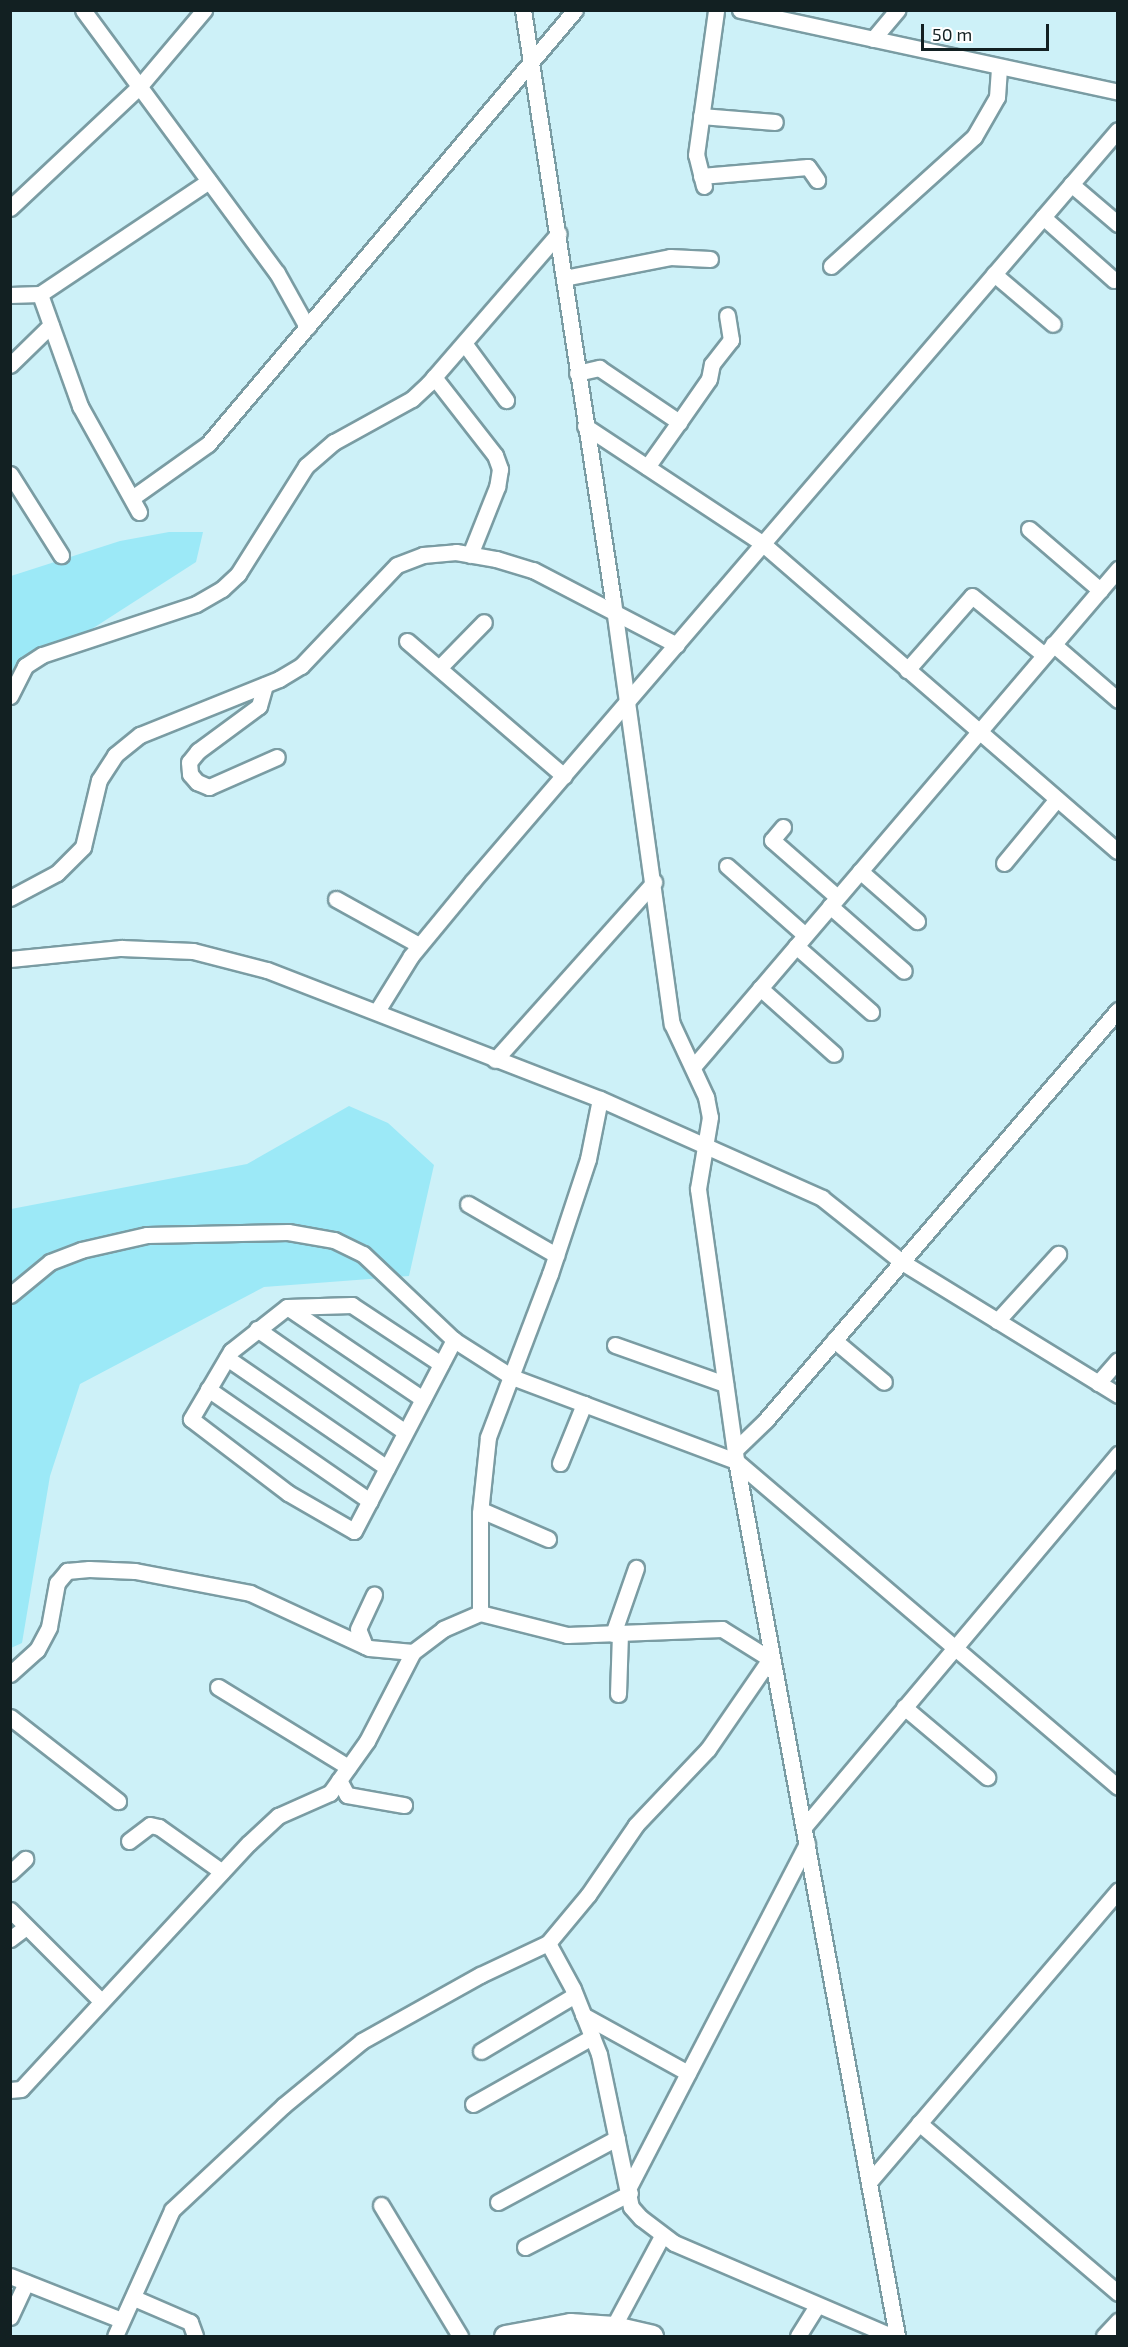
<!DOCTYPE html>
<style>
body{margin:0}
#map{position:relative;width:1128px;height:2347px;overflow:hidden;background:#cdf1f8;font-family:"Exo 2",sans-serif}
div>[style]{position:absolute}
.green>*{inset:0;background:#9ce9f7}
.roads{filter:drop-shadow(2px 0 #7a9ca3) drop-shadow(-2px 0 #7a9ca3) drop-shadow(0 2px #7a9ca3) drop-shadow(0 -2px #7a9ca3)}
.street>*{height:15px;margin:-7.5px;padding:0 7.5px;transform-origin:7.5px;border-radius:7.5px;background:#fff}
.secondary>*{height:21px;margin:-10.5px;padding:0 10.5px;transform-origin:10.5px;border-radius:10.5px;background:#fff}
span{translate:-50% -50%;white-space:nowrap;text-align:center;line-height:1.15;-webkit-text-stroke:4.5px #fff;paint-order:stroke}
.frame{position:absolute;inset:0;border:12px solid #122022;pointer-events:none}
.scale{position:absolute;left:921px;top:24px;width:128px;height:27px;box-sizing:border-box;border:3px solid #122022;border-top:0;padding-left:8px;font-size:18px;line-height:21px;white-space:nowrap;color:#122022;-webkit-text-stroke:4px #fff;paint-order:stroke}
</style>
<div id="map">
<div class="green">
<i style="clip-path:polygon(169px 532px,203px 532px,196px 562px,11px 681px,11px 576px,120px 541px)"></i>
<i style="clip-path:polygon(349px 1106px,388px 1123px,434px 1165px,409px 1276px,264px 1287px,80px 1384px,50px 1476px,22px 1643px,11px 1648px,11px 1209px,247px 1164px)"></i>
</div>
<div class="roads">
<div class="street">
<i style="left:83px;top:10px;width:327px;rotate:53.6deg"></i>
<i style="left:277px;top:273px;width:62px;rotate:60.9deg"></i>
<i style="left:523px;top:10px;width:598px;rotate:81.34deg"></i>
<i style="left:613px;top:601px;width:427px;rotate:82.1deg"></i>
<i style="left:672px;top:1024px;width:81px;rotate:65deg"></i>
<i style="left:706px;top:1097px;width:20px;rotate:79deg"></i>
<i style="left:710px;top:1117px;width:73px;rotate:99.5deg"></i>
<i style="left:698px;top:1189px;width:275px;rotate:82deg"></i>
<i style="left:736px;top:1461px;width:890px;rotate:79.57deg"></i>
<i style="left:740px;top:10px;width:387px;rotate:12.2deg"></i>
<i style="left:873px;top:39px;width:38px;rotate:-50deg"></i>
<i style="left:701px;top:116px;width:74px;rotate:4.6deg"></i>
<i style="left:701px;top:176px;width:107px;rotate:-4.8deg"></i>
<i style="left:808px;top:167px;width:16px;rotate:55deg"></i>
<i style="left:1071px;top:184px;width:62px;rotate:40.4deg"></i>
<i style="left:704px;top:186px;width:32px;rotate:-104deg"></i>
<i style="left:696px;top:155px;width:146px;rotate:-82.1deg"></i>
<i style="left:10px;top:208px;width:177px;rotate:-43.2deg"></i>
<i style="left:139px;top:87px;width:101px;rotate:-49.8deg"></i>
<i style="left:1043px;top:217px;width:95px;rotate:41.6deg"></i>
<i style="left:831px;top:266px;width:193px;rotate:-42.1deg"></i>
<i style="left:974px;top:137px;width:46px;rotate:-60.1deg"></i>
<i style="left:997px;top:97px;width:30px;rotate:-86deg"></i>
<i style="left:994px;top:274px;width:77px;rotate:40.3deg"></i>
<i style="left:564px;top:278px;width:108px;rotate:-11.2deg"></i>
<i style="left:670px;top:257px;width:40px;rotate:2.9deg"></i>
<i style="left:10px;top:295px;width:30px;rotate:-2deg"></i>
<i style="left:464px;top:343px;width:71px;rotate:53.6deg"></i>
<i style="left:10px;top:365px;width:57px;rotate:-44.3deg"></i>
<i style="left:577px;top:373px;width:23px;rotate:-13deg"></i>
<i style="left:599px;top:368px;width:97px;rotate:34deg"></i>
<i style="left:679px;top:422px;width:55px;rotate:125.4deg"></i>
<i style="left:434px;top:377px;width:99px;rotate:52deg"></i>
<i style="left:495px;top:455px;width:15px;rotate:70deg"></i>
<i style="left:500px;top:469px;width:18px;rotate:99deg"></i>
<i style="left:497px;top:487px;width:73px;rotate:111.7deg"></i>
<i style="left:679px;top:422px;width:52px;rotate:-55.1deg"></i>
<i style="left:709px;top:379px;width:15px;rotate:-79deg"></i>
<i style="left:712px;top:364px;width:31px;rotate:-52deg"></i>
<i style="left:731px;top:340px;width:25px;rotate:-99deg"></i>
<i style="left:585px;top:426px;width:214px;rotate:33.5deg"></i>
<i style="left:763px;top:544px;width:469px;rotate:40.9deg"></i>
<i style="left:10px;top:474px;width:96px;rotate:57.8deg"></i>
<i style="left:132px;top:498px;width:93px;rotate:-35.4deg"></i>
<i style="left:208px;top:444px;width:568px;rotate:-49.78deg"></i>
<i style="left:139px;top:512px;width:121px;rotate:-119.1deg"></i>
<i style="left:80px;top:406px;width:119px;rotate:-109.7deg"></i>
<i style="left:40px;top:294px;width:203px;rotate:-33.8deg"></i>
<i style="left:1029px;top:529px;width:94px;rotate:40.7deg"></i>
<i style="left:407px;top:641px;width:207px;rotate:40.7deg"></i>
<i style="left:1053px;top:644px;width:86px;rotate:40.7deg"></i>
<i style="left:439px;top:668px;width:64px;rotate:-45.6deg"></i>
<i style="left:907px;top:670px;width:98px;rotate:-48.7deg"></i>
<i style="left:972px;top:596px;width:93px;rotate:39.3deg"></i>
<i style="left:265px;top:685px;width:22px;rotate:106deg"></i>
<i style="left:259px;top:706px;width:76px;rotate:143.6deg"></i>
<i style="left:198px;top:751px;width:14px;rotate:129deg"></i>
<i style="left:189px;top:762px;width:12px;rotate:85deg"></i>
<i style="left:190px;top:774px;width:11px;rotate:49deg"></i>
<i style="left:197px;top:782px;width:13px;rotate:23deg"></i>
<i style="left:209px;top:787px;width:74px;rotate:-23.8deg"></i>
<i style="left:10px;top:696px;width:34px;rotate:-63deg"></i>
<i style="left:25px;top:666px;width:20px;rotate:-33deg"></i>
<i style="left:42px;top:655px;width:162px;rotate:-18.3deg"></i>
<i style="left:196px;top:604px;width:30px;rotate:-30deg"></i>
<i style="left:222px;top:589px;width:22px;rotate:-43deg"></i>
<i style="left:238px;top:574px;width:128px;rotate:-57.8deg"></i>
<i style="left:306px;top:466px;width:37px;rotate:-41deg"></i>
<i style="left:334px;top:442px;width:89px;rotate:-28.9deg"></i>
<i style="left:412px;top:399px;width:23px;rotate:-43deg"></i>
<i style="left:429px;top:383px;width:198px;rotate:-49.1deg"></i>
<i style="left:783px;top:827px;width:17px;rotate:130deg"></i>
<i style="left:772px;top:840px;width:86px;rotate:41.2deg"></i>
<i style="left:1004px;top:863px;width:83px;rotate:-50.4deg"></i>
<i style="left:727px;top:866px;width:104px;rotate:41.5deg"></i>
<i style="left:860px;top:871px;width:76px;rotate:41.3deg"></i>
<i style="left:10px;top:898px;width:53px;rotate:-28deg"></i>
<i style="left:57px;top:873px;width:37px;rotate:-45deg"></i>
<i style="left:83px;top:847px;width:69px;rotate:-76.6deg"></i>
<i style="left:99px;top:780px;width:30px;rotate:-57deg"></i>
<i style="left:115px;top:755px;width:32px;rotate:-39deg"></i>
<i style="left:140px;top:735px;width:150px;rotate:-21.9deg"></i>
<i style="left:279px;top:679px;width:26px;rotate:-31deg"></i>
<i style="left:301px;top:666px;width:139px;rotate:-46.5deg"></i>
<i style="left:397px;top:565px;width:28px;rotate:-21deg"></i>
<i style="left:423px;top:555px;width:33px;rotate:-5deg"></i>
<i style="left:456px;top:552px;width:41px;rotate:9.9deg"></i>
<i style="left:496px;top:559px;width:39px;rotate:17deg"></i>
<i style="left:533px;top:570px;width:162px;rotate:27.5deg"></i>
<i style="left:336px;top:899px;width:95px;rotate:29deg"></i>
<i style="left:830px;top:906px;width:98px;rotate:41.3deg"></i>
<i style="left:796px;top:946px;width:100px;rotate:41.3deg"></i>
<i style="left:10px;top:959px;width:112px;rotate:-5.7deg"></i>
<i style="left:121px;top:948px;width:72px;rotate:2.4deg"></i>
<i style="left:193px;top:951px;width:76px;rotate:14.4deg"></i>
<i style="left:267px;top:970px;width:357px;rotate:21.2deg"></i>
<i style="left:600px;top:1099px;width:243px;rotate:24deg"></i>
<i style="left:822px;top:1198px;width:102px;rotate:38.7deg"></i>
<i style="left:902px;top:1262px;width:254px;rotate:31.6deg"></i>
<i style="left:760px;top:988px;width:99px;rotate:41.7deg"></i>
<i style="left:377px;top:1011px;width:65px;rotate:-58.3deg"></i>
<i style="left:411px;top:956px;width:96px;rotate:-50.5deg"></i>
<i style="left:472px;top:882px;width:991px;rotate:-49.34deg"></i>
<i style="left:495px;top:1060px;width:239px;rotate:-48.2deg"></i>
<i style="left:693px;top:1067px;width:655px;rotate:-49.52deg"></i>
<i style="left:468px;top:1204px;width:102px;rotate:30.1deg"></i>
<i style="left:10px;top:1295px;width:52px;rotate:-39.5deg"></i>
<i style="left:50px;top:1262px;width:33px;rotate:-21deg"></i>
<i style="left:81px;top:1250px;width:68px;rotate:-12.8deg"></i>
<i style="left:147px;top:1235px;width:141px;rotate:-1.2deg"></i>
<i style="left:288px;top:1232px;width:47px;rotate:9.9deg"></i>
<i style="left:334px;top:1240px;width:32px;rotate:26deg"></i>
<i style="left:363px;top:1254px;width:125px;rotate:43.4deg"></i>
<i style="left:454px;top:1340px;width:69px;rotate:32.5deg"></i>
<i style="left:512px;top:1377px;width:239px;rotate:20.6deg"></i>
<i style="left:736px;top:1461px;width:502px;rotate:40.48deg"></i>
<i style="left:287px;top:1307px;width:164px;rotate:34.1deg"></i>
<i style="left:997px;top:1321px;width:91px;rotate:-47.7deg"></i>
<i style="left:257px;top:1329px;width:180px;rotate:34.8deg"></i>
<i style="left:834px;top:1340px;width:65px;rotate:40deg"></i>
<i style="left:615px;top:1345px;width:117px;rotate:19.5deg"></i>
<i style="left:227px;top:1358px;width:194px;rotate:34.5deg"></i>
<i style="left:441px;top:1364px;width:107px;rotate:-146.5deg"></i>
<i style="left:352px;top:1305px;width:65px;rotate:178.2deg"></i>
<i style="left:287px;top:1307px;width:71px;rotate:141.8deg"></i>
<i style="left:231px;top:1351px;width:79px;rotate:120.5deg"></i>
<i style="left:191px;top:1419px;width:122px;rotate:37.3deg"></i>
<i style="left:288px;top:1493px;width:76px;rotate:29.9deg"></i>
<i style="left:354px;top:1531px;width:216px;rotate:-62.4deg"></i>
<i style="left:1098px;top:1383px;width:30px;rotate:-49deg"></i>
<i style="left:208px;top:1389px;width:197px;rotate:34.7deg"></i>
<i style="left:735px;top:1450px;width:42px;rotate:-44deg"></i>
<i style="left:765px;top:1421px;width:542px;rotate:-49.34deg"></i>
<i style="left:560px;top:1463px;width:64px;rotate:-67.9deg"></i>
<i style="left:481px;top:1510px;width:73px;rotate:23.4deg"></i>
<i style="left:480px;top:1613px;width:100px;rotate:-90deg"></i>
<i style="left:480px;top:1513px;width:76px;rotate:-84deg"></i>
<i style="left:488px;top:1437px;width:174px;rotate:-69.2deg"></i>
<i style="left:550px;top:1274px;width:121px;rotate:-71.7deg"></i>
<i style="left:588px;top:1159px;width:61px;rotate:-78.7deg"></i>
<i style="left:613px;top:1634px;width:70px;rotate:-70.8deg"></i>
<i style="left:365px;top:1646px;width:18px;rotate:-112deg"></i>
<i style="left:358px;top:1629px;width:38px;rotate:-65deg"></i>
<i style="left:10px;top:1674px;width:36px;rotate:-42deg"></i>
<i style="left:37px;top:1650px;width:26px;rotate:-62deg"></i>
<i style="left:49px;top:1627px;width:45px;rotate:-79.7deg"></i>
<i style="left:57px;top:1583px;width:16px;rotate:-50deg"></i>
<i style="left:67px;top:1571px;width:22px;rotate:-5deg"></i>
<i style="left:89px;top:1569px;width:46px;rotate:2.5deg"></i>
<i style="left:135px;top:1571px;width:117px;rotate:10.8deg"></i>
<i style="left:250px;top:1593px;width:131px;rotate:24.8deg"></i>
<i style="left:369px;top:1648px;width:44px;rotate:5.2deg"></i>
<i style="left:218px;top:1687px;width:153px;rotate:31.6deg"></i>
<i style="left:618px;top:1694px;width:60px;rotate:-88.1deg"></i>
<i style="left:904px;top:1707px;width:109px;rotate:40.1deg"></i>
<i style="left:10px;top:1717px;width:137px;rotate:37.9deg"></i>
<i style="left:339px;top:1780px;width:17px;rotate:62deg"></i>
<i style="left:347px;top:1795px;width:58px;rotate:10deg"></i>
<i style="left:804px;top:1827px;width:488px;rotate:-49.9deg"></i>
<i style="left:129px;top:1841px;width:26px;rotate:-37deg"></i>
<i style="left:150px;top:1825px;width:9px;rotate:13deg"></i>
<i style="left:159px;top:1827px;width:77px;rotate:35.5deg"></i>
<i style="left:10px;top:1873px;width:21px;rotate:-43deg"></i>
<i style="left:10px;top:1910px;width:127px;rotate:45deg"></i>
<i style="left:10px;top:1939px;width:20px;rotate:-37deg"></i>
<i style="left:548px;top:1943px;width:52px;rotate:61.5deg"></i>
<i style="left:573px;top:1989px;width:70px;rotate:68.2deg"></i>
<i style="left:599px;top:2054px;width:156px;rotate:78.2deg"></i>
<i style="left:631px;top:2207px;width:15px;rotate:48deg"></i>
<i style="left:641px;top:2218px;width:41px;rotate:37.1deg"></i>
<i style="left:674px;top:2243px;width:236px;rotate:23.2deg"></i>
<i style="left:583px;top:2015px;width:120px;rotate:28.9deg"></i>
<i style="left:481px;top:2051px;width:109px;rotate:-30.8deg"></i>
<i style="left:10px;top:2090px;width:11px;rotate:-5deg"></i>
<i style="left:21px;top:2089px;width:335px;rotate:-47.2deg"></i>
<i style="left:249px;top:1843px;width:40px;rotate:-43deg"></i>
<i style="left:278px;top:1816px;width:57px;rotate:-23.9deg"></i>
<i style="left:330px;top:1793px;width:64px;rotate:-54.6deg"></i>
<i style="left:367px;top:1741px;width:100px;rotate:-62.7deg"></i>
<i style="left:413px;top:1652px;width:38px;rotate:-37deg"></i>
<i style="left:443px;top:1629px;width:40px;rotate:-23.4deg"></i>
<i style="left:480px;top:1613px;width:90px;rotate:14.2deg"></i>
<i style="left:567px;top:1635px;width:155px;rotate:-2.2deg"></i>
<i style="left:722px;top:1629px;width:57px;rotate:32deg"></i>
<i style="left:770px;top:1659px;width:109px;rotate:124.6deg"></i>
<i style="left:708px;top:1749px;width:105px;rotate:133.5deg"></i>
<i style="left:636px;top:1825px;width:85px;rotate:124.4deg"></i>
<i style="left:588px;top:1895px;width:62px;rotate:129.8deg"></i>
<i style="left:548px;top:1943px;width:75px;rotate:154.8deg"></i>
<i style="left:480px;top:1975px;width:135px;rotate:150.8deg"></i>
<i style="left:362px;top:2041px;width:102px;rotate:140.6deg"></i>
<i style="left:283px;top:2106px;width:152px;rotate:136.9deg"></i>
<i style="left:172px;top:2210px;width:138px;rotate:114.3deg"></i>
<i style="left:473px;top:2104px;width:137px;rotate:-29.4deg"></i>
<i style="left:919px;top:2123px;width:262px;rotate:40.5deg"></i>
<i style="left:870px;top:2181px;width:382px;rotate:-49.5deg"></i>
<i style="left:629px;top:2187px;width:387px;rotate:-62.6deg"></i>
<i style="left:498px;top:2202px;width:135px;rotate:-28.3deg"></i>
<i style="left:381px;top:2205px;width:153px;rotate:58.9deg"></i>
<i style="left:525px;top:2247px;width:118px;rotate:-27.2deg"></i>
<i style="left:10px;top:2276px;width:119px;rotate:21.6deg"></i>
<i style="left:134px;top:2298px;width:61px;rotate:23.2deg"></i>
<i style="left:190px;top:2322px;width:15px;rotate:70deg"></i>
<i style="left:10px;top:2317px;width:38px;rotate:-65deg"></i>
<i style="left:610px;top:2333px;width:110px;rotate:-61.8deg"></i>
<i style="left:798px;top:2336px;width:36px;rotate:-58deg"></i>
<i style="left:1104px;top:2336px;width:21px;rotate:-47deg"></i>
</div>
<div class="secondary">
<i style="left:505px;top:2336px;width:66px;rotate:-10.5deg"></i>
<i style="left:570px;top:2324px;width:44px;rotate:3.9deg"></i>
<i style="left:614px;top:2327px;width:39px;rotate:13deg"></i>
</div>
</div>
<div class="frame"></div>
<div class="scale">50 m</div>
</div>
